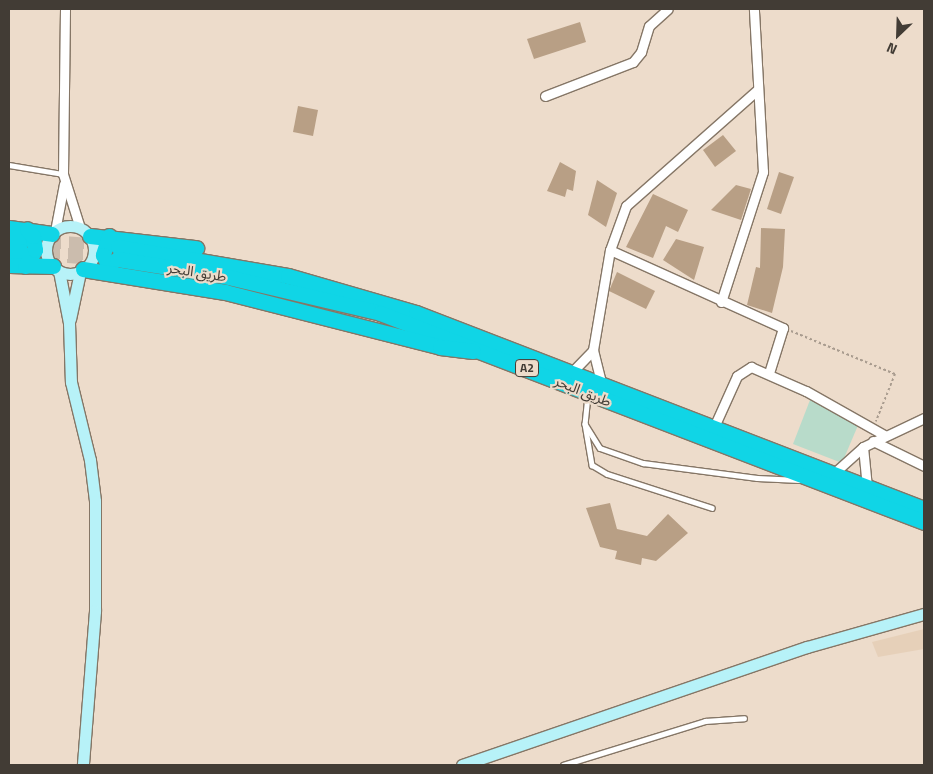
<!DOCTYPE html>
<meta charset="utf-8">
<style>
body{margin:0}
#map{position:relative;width:933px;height:774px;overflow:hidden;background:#eddccb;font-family:"Titillium Web","Noto Sans Arabic",sans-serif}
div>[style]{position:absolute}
.built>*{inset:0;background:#e6d0b9}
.green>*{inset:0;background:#b8dbca}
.building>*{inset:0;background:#b89f85}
.highway-tunnel>*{height:15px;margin-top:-7.5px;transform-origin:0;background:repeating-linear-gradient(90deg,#cbbcad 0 15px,transparent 0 23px)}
.path>*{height:2px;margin-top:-1px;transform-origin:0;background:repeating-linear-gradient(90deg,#a99c8f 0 2.5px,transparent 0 5px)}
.roads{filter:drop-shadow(1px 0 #857666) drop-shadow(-1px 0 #857666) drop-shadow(0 1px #857666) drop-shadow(0 -1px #857666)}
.lane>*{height:4.5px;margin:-2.25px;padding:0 2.25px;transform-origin:2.25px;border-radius:2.25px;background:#fff}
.street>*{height:9px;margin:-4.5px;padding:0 4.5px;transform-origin:4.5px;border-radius:4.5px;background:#fff}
.secondary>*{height:11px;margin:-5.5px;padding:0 5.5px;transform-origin:5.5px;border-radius:5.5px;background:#b7f2f8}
.secondary>.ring{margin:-5.5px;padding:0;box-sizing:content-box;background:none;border:11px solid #b7f2f8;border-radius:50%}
.highway>*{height:15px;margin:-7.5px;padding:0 7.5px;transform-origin:7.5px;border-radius:7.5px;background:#10d5e6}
span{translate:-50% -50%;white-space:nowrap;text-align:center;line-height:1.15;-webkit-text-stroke:4.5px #eddccb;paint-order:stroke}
.shield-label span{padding:1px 4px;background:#eddccb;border:1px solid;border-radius:4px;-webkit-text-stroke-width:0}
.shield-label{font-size:12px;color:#423c35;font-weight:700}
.street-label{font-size:14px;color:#423c35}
.frame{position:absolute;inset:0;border:10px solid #423c35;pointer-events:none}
.north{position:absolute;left:873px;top:10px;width:50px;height:50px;-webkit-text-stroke:4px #eddccb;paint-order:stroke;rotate:204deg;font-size:14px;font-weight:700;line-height:20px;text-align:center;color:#423c35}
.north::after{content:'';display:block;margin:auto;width:18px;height:22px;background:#423c35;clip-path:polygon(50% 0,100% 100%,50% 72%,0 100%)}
</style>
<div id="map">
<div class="built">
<i style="clip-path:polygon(924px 629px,924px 649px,878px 657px,872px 642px)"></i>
</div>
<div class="green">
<i style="clip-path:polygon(810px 400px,859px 423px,842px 463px,793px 444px)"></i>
</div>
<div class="building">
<i style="clip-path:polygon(580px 22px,586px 42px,534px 59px,527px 39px)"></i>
<i style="clip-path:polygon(298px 106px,318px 110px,313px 136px,293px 132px)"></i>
<i style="clip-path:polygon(723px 135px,736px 151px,715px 167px,703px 150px)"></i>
<i style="clip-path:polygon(560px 162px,576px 171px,573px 191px,567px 189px,565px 197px,547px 191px)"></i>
<i style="clip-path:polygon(779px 172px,794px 177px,781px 214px,767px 209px)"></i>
<i style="clip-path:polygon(597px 180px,617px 193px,606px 227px,588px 215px)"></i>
<i style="clip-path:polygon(736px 185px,751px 189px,741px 220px,711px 210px)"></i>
<i style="clip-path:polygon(653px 194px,688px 210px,678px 232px,666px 226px,653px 258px,626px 247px)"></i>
<i style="clip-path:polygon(761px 228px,785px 229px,783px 267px,772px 313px,747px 305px,756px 267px,760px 268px)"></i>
<i style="clip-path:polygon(676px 239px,704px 247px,694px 280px,663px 260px)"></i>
<i style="clip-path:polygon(617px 272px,655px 291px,646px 309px,609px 291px)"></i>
<i style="clip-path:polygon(610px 503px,617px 529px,647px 536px,668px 514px,688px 533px,656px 561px,642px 558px,641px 565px,615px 559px,617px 551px,600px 547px,586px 508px)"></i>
</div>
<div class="highway-tunnel">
<i style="left:23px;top:240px;width:94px;rotate:4.3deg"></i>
<i style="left:22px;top:251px;width:94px;rotate:4.9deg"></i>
</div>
<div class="path">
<i style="left:791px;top:331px;width:113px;rotate:22.5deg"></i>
<i style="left:895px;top:374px;width:51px;rotate:112deg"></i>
</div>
<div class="roads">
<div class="lane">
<i style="left:9px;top:165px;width:55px;rotate:9.5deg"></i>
<i style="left:588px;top:396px;width:28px;rotate:96deg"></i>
<i style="left:585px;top:424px;width:42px;rotate:80.3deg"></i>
<i style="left:592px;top:465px;width:17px;rotate:31deg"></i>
<i style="left:607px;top:474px;width:110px;rotate:17.9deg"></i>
<i style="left:585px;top:424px;width:28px;rotate:58deg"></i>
<i style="left:600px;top:448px;width:46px;rotate:19.2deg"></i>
<i style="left:643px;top:463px;width:115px;rotate:7.5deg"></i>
<i style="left:757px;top:478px;width:42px;rotate:2.7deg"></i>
<i style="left:563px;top:765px;width:149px;rotate:-17.2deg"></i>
<i style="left:705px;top:721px;width:39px;rotate:-4deg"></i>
</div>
<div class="street">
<i style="left:65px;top:9px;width:165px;rotate:90.7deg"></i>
<i style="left:63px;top:174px;width:57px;rotate:72.5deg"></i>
<i style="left:545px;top:96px;width:94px;rotate:-21.1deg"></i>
<i style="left:633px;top:62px;width:13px;rotate:-51deg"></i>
<i style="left:641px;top:52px;width:27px;rotate:-73deg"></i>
<i style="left:649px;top:26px;width:25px;rotate:-42deg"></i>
<i style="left:55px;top:231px;width:48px;rotate:-79.2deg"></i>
<i style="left:610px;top:250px;width:190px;rotate:24.3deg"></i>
<i style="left:783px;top:328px;width:47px;rotate:107.3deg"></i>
<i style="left:721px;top:302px;width:137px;rotate:-72.1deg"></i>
<i style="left:763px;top:172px;width:163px;rotate:-93.2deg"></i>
<i style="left:573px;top:371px;width:29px;rotate:-46deg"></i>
<i style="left:601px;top:382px;width:33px;rotate:-104deg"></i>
<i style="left:593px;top:350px;width:101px;rotate:-80.4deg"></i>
<i style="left:610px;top:250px;width:47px;rotate:-70deg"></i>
<i style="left:626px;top:206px;width:175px;rotate:-41.5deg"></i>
<i style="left:714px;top:427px;width:56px;rotate:-65.7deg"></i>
<i style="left:737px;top:376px;width:17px;rotate:-33deg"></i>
<i style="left:751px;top:367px;width:60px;rotate:23.6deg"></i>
<i style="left:806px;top:391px;width:90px;rotate:29.4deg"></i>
<i style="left:873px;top:441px;width:57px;rotate:26.1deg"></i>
<i style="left:863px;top:447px;width:40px;rotate:84.3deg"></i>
<i style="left:833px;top:474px;width:40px;rotate:-42deg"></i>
<i style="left:863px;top:447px;width:68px;rotate:-25.4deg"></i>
</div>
<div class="secondary">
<i class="ring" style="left:46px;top:226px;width:37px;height:37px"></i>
<i style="left:59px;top:271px;width:53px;rotate:79.1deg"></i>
<i style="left:69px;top:323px;width:59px;rotate:88.1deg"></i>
<i style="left:71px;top:382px;width:80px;rotate:76.3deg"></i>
<i style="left:90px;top:460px;width:41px;rotate:83deg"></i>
<i style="left:95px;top:501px;width:110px;rotate:90deg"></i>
<i style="left:95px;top:611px;width:154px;rotate:94.5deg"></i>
<i style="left:70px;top:319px;width:48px;rotate:-78deg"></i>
<i style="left:462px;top:765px;width:365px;rotate:-18.9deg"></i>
<i style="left:807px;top:647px;width:122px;rotate:-15.8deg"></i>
</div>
<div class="highway">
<i style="left:9px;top:228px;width:43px;rotate:7.9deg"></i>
<i style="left:90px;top:236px;width:107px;rotate:6.5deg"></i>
<i style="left:109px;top:236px;width:20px;rotate:108deg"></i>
<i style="left:103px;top:255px;width:21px;rotate:62deg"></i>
<i style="left:9px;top:240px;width:14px"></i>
<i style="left:118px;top:247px;width:172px;rotate:9.7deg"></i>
<i style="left:288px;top:276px;width:133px;rotate:16.1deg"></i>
<i style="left:416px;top:313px;width:544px;rotate:21.1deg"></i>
<i style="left:9px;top:251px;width:12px"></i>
<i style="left:117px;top:259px;width:108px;rotate:9deg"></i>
<i style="left:224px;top:276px;width:160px;rotate:13.3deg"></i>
<i style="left:380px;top:313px;width:583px;rotate:21.02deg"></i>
<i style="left:9px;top:265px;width:44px;rotate:1.3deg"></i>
<i style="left:25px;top:266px;width:19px;rotate:-58deg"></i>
<i style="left:35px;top:250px;width:14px;rotate:-98deg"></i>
<i style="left:33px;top:236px;width:9px;rotate:-131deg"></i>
<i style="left:83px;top:269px;width:144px;rotate:9.2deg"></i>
<i style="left:225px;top:292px;width:222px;rotate:14.3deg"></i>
<i style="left:440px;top:347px;width:33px;rotate:7deg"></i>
</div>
</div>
<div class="shield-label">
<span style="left:527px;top:368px">A2</span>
</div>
<div class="street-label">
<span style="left:197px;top:272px;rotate:9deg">طريق البحر</span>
<span style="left:583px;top:391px;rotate:22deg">طريق البحر</span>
</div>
<div class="frame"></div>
<div class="north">N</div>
</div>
